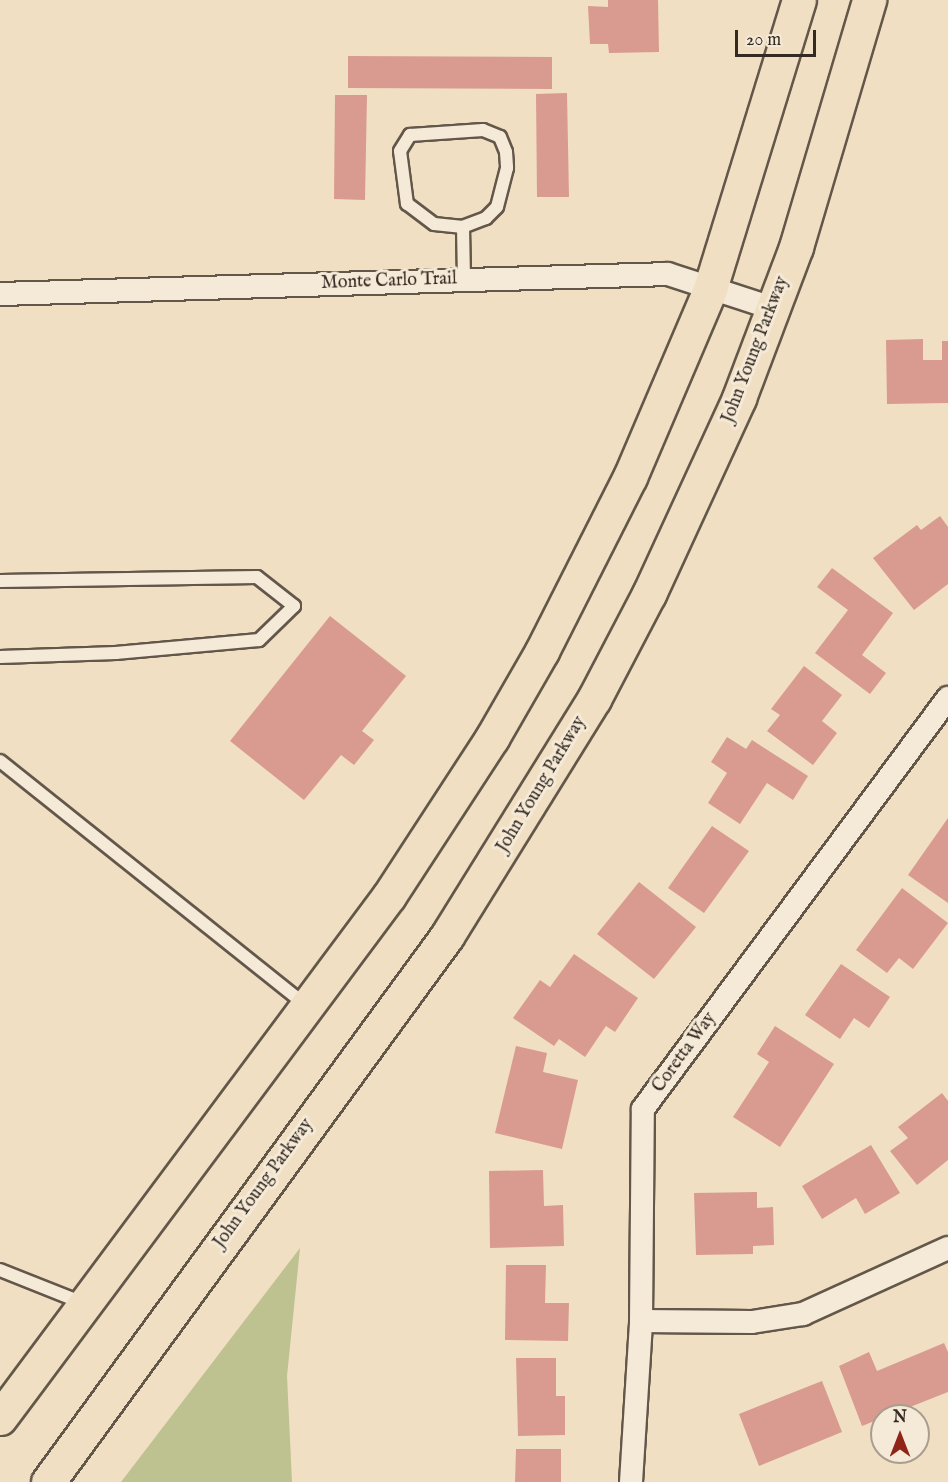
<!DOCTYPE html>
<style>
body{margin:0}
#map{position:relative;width:948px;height:1482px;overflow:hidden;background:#f0dfc2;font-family:"IM FELL English",serif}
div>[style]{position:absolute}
.green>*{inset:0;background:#bec190}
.building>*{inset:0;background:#d99b8f}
.roads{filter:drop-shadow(2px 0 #63574a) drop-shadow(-2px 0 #63574a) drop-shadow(0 2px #63574a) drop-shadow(0 -2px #63574a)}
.lane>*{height:12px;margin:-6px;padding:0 6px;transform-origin:6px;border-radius:6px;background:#f5ead7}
.street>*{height:22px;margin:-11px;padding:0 11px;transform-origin:11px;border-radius:11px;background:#f5ead7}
.primary>*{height:33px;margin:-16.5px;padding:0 16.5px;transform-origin:16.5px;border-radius:16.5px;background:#f0dfc2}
span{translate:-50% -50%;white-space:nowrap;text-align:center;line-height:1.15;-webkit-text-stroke:6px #f5ead7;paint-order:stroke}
.street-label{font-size:18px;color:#342a22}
.north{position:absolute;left:870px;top:1404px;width:60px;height:60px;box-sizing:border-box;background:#f5ead7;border:2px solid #a89d8f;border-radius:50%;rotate:0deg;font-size:16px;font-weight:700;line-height:24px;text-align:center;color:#342a22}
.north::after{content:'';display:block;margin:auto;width:21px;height:27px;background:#8f2418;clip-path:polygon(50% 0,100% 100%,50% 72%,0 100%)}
.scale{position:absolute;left:735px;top:30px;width:81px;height:27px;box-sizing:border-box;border:3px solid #342a22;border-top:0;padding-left:8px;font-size:18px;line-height:21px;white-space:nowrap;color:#342a22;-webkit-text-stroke:4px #f5ead7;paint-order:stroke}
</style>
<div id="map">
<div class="green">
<i style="clip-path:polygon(300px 1248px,287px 1376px,292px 1482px,121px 1482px)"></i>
</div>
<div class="building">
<i style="clip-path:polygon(608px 0,658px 0,659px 52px,609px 53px,608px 44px,590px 44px,588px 6px,608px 7px)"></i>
<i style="clip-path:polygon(348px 56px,552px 57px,552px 89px,348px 88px)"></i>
<i style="clip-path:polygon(567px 93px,569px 197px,537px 197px,536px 94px)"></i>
<i style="clip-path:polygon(335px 95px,367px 95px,365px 200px,334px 199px)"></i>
<i style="clip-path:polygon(923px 339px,923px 360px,942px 360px,942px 341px,948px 341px,948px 403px,887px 404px,886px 340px)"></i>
<i style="clip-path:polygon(940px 516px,948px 527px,948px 584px,914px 610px,873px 558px,917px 525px,921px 530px)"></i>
<i style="clip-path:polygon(832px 568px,893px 613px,862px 655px,886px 673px,870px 694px,815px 653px,848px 610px,817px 587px)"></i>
<i style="clip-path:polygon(330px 616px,406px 676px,362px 731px,374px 740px,354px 765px,341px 755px,304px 800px,230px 741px)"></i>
<i style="clip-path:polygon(804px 666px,842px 695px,822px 721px,837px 733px,813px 765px,767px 731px,780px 715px,771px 709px)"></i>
<i style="clip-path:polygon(727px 737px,746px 749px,752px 740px,808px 776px,793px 800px,767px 783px,740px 824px,708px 803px,727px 773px,711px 762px)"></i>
<i style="clip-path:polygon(948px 818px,948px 903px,908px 875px)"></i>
<i style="clip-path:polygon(712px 826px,749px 851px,704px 913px,668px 888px)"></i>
<i style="clip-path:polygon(639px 882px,696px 927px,654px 979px,597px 934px)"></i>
<i style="clip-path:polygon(902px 888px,948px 923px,913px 969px,899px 958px,887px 973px,856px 950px)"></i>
<i style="clip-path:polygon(574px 954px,638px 998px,615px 1032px,606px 1026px,585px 1057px,559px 1039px,554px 1046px,513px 1018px,540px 980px,550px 987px)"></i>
<i style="clip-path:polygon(841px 964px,890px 997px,869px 1028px,854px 1018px,840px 1039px,805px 1015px)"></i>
<i style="clip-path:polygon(775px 1026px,834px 1064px,780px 1147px,733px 1117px,769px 1062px,757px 1054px)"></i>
<i style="clip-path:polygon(516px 1046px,547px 1053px,543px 1072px,578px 1080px,562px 1149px,495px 1133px)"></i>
<i style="clip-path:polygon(942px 1093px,948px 1101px,948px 1160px,917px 1185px,890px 1151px,908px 1138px,898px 1127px)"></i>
<i style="clip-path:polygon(871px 1145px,900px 1193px,865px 1214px,856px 1198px,822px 1219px,802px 1186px)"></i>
<i style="clip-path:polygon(543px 1170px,544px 1206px,563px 1205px,564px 1246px,490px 1248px,489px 1171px)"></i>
<i style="clip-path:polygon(757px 1192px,757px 1208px,773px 1207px,774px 1245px,753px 1246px,753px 1254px,696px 1255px,694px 1193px)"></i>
<i style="clip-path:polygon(506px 1265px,546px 1265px,545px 1303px,569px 1303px,568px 1341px,505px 1340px)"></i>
<i style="clip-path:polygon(944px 1343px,948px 1352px,948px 1392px,862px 1426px,839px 1366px,869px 1352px,877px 1371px)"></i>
<i style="clip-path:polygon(516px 1358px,556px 1358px,556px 1396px,565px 1396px,565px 1435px,518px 1436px)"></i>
<i style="clip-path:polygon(822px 1381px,842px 1432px,759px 1466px,739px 1414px)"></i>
<i style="clip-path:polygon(516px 1449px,561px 1449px,561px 1482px,515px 1482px)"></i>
</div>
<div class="roads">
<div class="lane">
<i style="left:463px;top:227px;width:29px;rotate:-174deg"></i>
<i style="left:434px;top:224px;width:34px;rotate:-143deg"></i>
<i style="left:407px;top:204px;width:53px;rotate:-97.5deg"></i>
<i style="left:400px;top:151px;width:19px;rotate:-58deg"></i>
<i style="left:410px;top:135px;width:73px;rotate:-3.9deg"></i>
<i style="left:483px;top:130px;width:18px;rotate:22deg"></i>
<i style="left:500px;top:137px;width:16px;rotate:68deg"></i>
<i style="left:506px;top:152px;width:16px;rotate:86deg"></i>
<i style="left:507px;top:168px;width:40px;rotate:104.4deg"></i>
<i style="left:497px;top:207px;width:16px;rotate:135deg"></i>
<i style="left:486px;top:218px;width:25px;rotate:159deg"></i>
<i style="left:463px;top:227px;width:53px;rotate:88.9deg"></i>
<i style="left:0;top:581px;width:257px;rotate:-0.9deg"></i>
<i style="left:257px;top:577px;width:47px;rotate:38.1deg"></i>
<i style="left:294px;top:606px;width:49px;rotate:135.8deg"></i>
<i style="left:259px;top:640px;width:144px;rotate:174.8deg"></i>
<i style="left:116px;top:653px;width:116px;rotate:178deg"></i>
<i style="left:0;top:761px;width:391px;rotate:38.6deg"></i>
<i style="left:0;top:1270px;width:89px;rotate:21.7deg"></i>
</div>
<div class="street">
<i style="left:0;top:294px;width:668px;rotate:-1.71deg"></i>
<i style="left:668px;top:274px;width:109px;rotate:18.1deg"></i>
<i style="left:641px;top:1321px;width:111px;rotate:0.5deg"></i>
<i style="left:752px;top:1322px;width:52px;rotate:-8.9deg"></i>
<i style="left:803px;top:1314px;width:159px;rotate:-24.5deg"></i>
<i style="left:631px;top:1482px;width:161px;rotate:-86.4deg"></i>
<i style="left:641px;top:1321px;width:212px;rotate:-89.5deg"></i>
<i style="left:643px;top:1109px;width:512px;rotate:-53.42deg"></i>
</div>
<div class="primary">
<i style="left:0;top:1418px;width:651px;rotate:-53.31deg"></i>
<i style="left:389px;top:896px;width:189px;rotate:-56.9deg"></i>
<i style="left:492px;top:738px;width:100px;rotate:-60.1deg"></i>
<i style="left:542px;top:651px;width:195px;rotate:-63.2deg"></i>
<i style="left:630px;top:477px;width:204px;rotate:-66.9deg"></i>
<i style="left:710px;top:289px;width:302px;rotate:-72.9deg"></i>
<i style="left:48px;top:1482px;width:676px;rotate:-53.84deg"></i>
<i style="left:447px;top:936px;width:279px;rotate:-58.2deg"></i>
<i style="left:594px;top:699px;width:119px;rotate:-62.4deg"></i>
<i style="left:649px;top:594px;width:216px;rotate:-65.3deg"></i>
<i style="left:739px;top:398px;width:161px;rotate:-69.3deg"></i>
<i style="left:796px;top:247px;width:258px;rotate:-73.5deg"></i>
</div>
</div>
<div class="street-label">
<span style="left:389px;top:282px;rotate:-2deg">Monte Carlo Trail</span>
<span style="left:756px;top:350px;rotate:-69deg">John Young Parkway</span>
<span style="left:542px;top:785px;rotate:-59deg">John Young Parkway</span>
<span style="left:685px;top:1053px;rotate:-54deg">Coretta Way</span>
<span style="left:264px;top:1184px;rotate:-54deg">John Young Parkway</span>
</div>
<div class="north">N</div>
<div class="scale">20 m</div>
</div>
